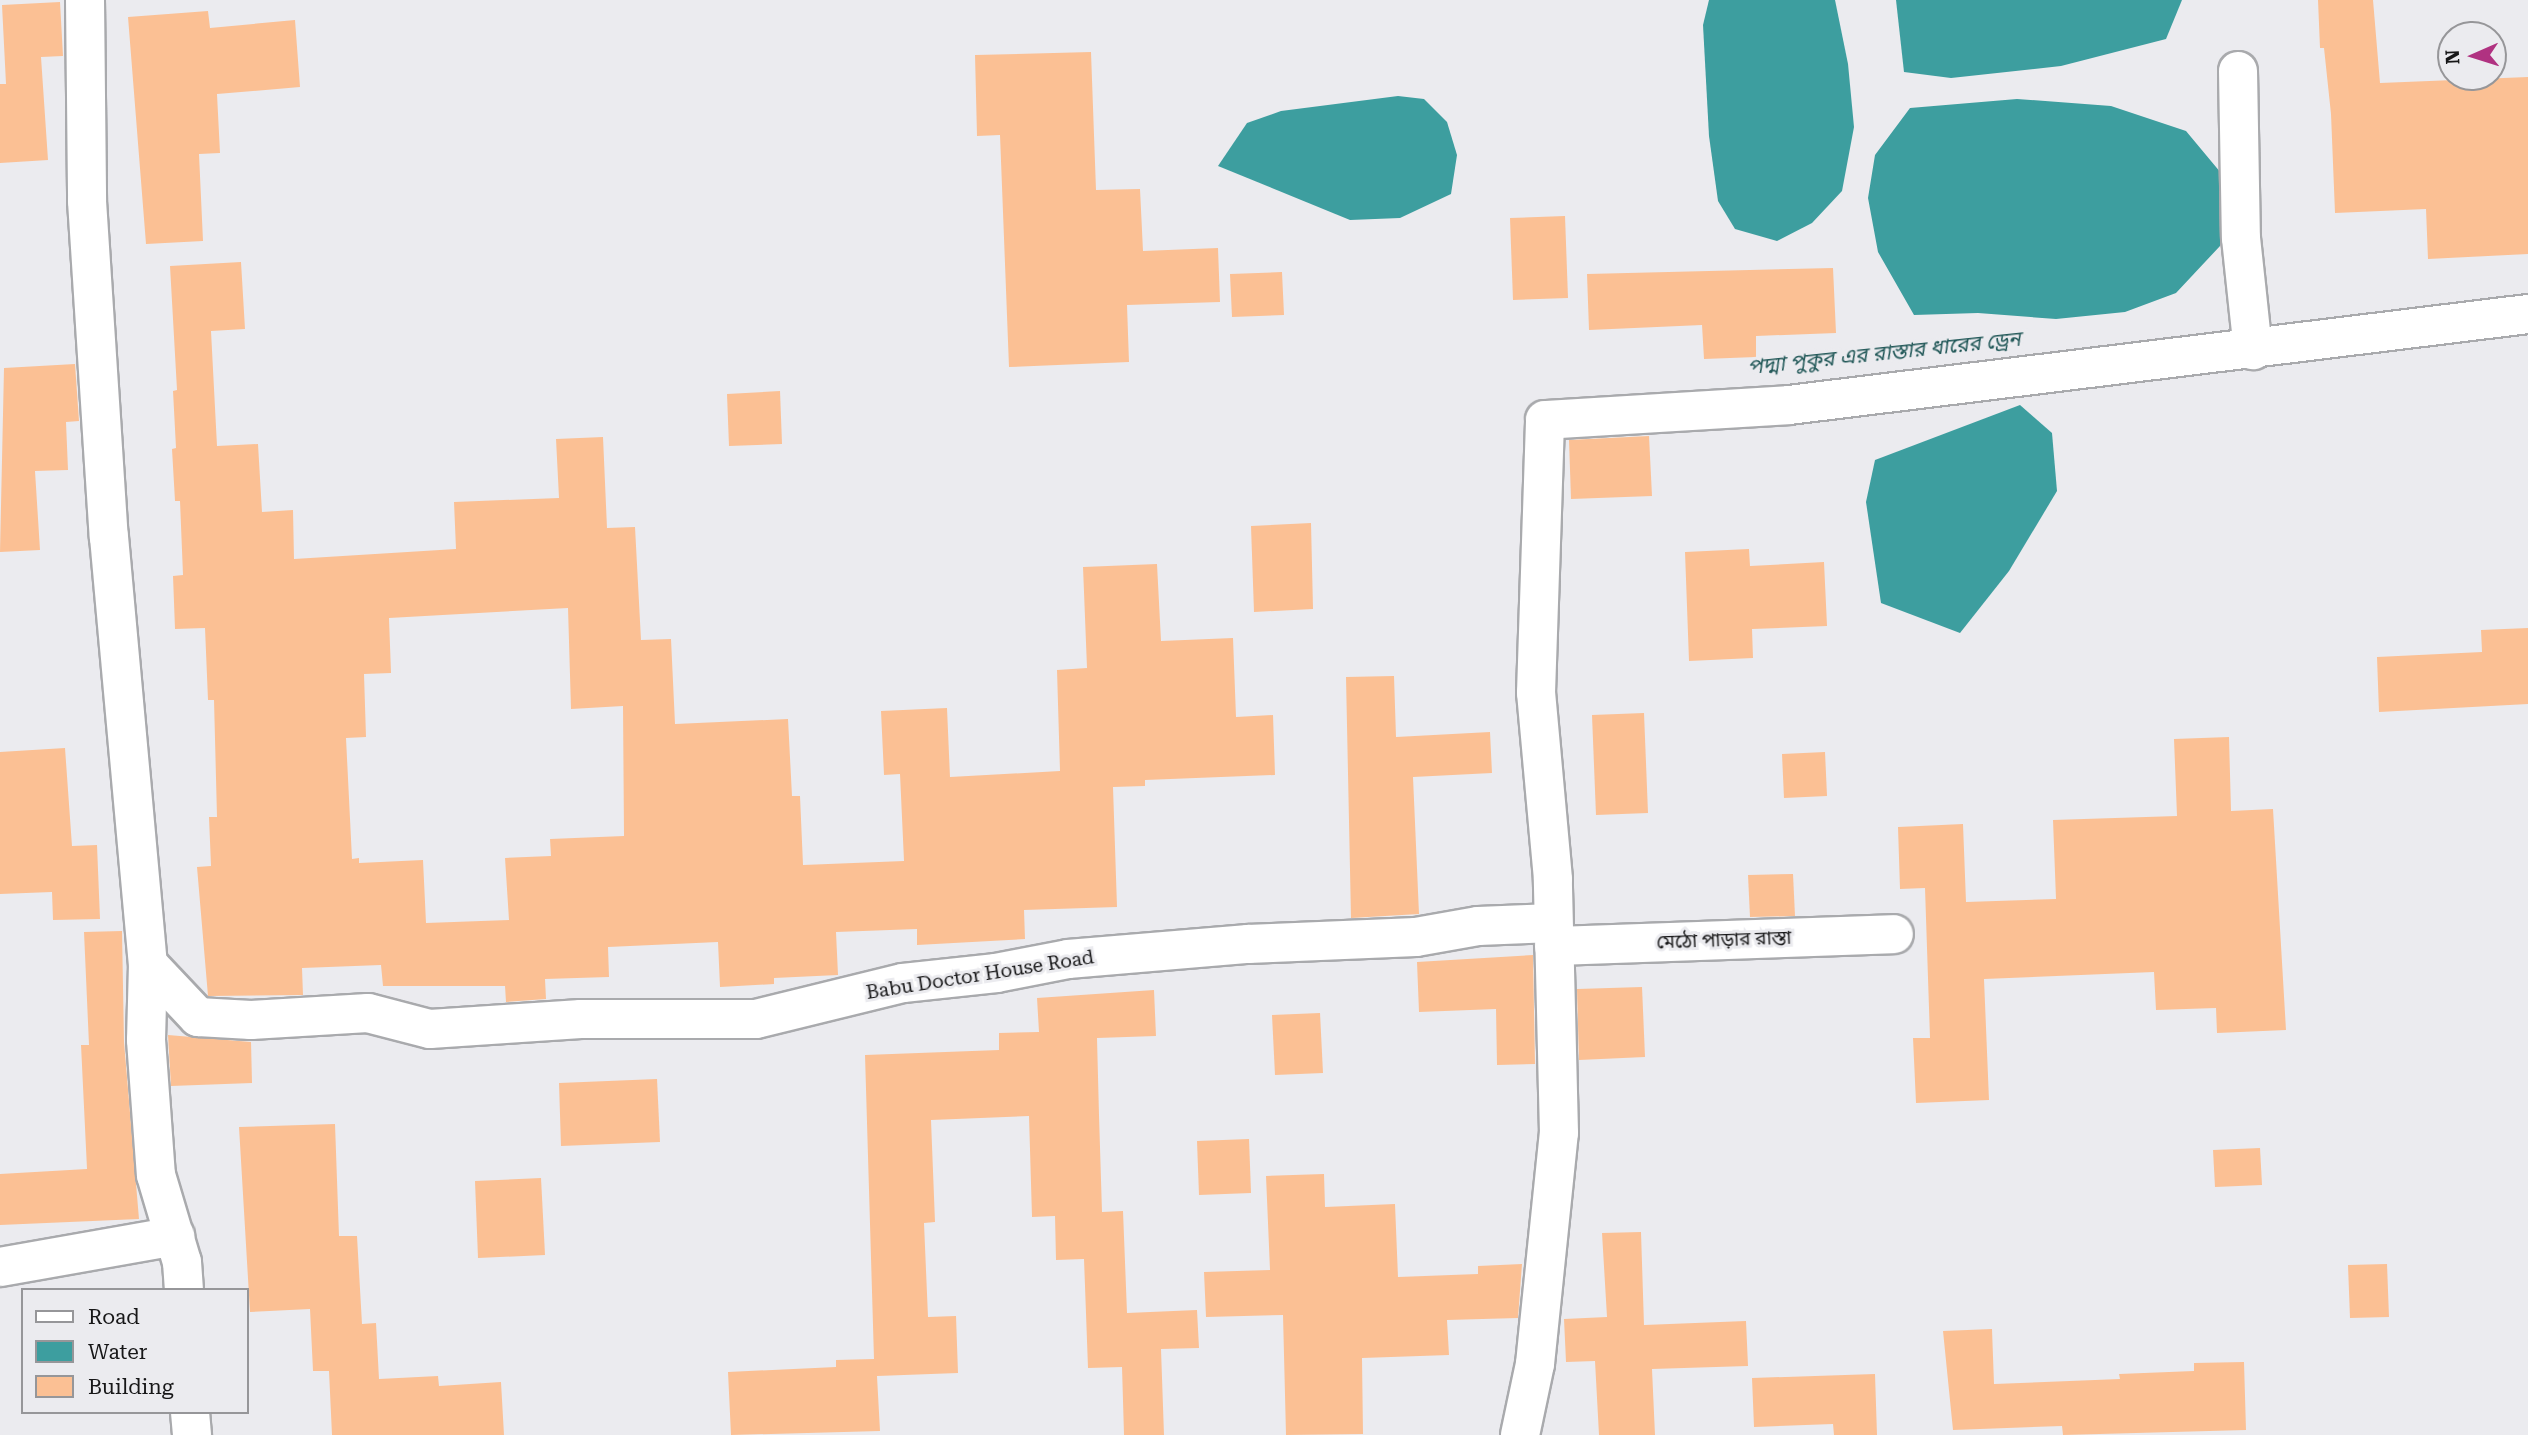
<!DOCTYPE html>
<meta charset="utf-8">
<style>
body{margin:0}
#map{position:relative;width:2528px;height:1435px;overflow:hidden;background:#ebebef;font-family:"Roboto Serif","Noto Sans Bengali",serif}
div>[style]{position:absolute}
.water>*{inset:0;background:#3d9e9f}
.building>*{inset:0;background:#fbc094}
.roads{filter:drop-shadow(2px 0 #a9aaad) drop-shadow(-2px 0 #a9aaad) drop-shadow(0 2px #a9aaad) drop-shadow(0 -2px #a9aaad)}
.minor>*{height:38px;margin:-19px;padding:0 19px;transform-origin:19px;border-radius:19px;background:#fff}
.major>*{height:38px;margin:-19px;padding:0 19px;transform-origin:19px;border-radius:19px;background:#fff}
span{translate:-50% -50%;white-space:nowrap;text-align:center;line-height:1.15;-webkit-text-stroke:6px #ebebef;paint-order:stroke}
.street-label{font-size:19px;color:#171718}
.water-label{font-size:21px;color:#235959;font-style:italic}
.legend{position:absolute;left:21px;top:1288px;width:228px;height:126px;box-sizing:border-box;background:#ebebef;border:2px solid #969699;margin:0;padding:9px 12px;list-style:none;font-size:21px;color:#171718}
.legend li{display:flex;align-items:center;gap:14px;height:35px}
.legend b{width:35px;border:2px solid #969699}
.north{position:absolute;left:2437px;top:21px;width:70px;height:70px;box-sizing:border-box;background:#ebebef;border:2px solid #969699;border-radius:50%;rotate:267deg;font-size:19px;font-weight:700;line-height:28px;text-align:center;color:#171718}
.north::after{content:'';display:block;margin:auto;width:24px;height:32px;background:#b03281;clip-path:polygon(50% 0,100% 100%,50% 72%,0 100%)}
</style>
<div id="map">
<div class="water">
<i style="clip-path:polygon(1709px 0,1835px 0,1848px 64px,1854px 127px,1842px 191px,1812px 223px,1777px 241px,1735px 229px,1718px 201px,1709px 136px,1703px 25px)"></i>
<i style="clip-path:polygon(1896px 0,2182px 0,2166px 39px,2061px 66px,1951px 78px,1904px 72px)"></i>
<i style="clip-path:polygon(1398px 96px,1424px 99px,1447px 122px,1457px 155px,1451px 194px,1400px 218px,1350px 220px,1218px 166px,1247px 123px,1281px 111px)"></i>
<i style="clip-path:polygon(2017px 99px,2111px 106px,2186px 131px,2221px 173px,2220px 246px,2176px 293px,2125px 312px,2056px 319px,1978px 313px,1914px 315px,1878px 252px,1868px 198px,1875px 155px,1910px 108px)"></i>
<i style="clip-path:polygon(2020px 405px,2052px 433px,2057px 491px,2009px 571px,1960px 633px,1881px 603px,1866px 502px,1875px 460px)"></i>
</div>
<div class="building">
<i style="clip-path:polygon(2318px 0,2373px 0,2380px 83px,2528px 77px,2528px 254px,2428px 259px,2426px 209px,2335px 213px,2331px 114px,2324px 48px,2320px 48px)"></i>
<i style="clip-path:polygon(60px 2px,63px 56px,41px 57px,48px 160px,0 163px,0 84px,6px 84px,2px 5px)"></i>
<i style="clip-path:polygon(208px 11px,210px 28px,295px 20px,300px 87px,217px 94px,220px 153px,199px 154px,203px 241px,146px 244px,128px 17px)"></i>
<i style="clip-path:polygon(1091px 52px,1096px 190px,1140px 189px,1143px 251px,1218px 248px,1220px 302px,1127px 305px,1129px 362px,1009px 367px,1000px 135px,977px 136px,975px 55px)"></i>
<i style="clip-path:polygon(1565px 216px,1568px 298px,1513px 300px,1510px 218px)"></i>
<i style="clip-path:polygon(evenodd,241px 262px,245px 329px,211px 331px,217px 446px,258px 444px,262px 512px,293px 510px,294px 559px,456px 549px,454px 502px,559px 498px,556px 439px,603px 437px,607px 528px,635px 527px,641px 640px,671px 639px,675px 724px,788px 719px,792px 796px,800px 796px,803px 865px,904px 861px,900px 774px,884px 775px,881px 711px,947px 708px,950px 777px,1060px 771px,1057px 670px,1087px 668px,1083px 567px,1157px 564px,1161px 641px,1233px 638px,1236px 717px,1273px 715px,1275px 775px,1145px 780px,1145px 786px,1113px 787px,1117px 907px,1024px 910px,1025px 939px,917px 945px,917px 929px,836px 932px,838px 975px,774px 978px,774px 984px,720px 987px,718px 942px,608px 947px,609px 977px,545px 979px,546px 999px,506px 1002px,505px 986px,383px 986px,381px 965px,302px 968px,303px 995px,208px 996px,197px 867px,211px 866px,209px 817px,217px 817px,214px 700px,208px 700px,205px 628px,175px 629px,173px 576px,183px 575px,180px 501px,175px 501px,172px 449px,176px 448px,173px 391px,177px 390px,170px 266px,241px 262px,568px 608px,571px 709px,623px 706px,624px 836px,550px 839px,551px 856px,505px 858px,509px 920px,426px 923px,423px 860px,359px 863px,359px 858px,352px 859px,346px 738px,366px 737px,364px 674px,391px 673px,389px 618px,568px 608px)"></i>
<i style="clip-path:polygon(1833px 268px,1836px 333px,1756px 336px,1756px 357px,1704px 359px,1702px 325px,1589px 330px,1587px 274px)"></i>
<i style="clip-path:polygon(1282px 272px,1284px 315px,1232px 317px,1230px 274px)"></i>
<i style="clip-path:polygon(75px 364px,79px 421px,66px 422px,68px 470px,35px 471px,40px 550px,0 552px,4px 368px)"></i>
<i style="clip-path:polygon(780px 391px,782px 444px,729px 446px,727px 394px)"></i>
<i style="clip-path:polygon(1649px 436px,1652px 496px,1571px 499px,1569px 440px)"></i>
<i style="clip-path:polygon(1311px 523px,1313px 609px,1254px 612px,1251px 526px)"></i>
<i style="clip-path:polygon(1749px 549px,1750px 566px,1824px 562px,1827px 626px,1752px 629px,1753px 658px,1689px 661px,1685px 552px)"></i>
<i style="clip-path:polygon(2528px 628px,2528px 704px,2379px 712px,2377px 657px,2482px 652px,2481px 630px)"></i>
<i style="clip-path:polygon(1394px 676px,1396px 737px,1490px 732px,1492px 773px,1413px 777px,1419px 914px,1351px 918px,1346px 677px)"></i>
<i style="clip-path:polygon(1644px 713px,1648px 813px,1596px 815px,1592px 715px)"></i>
<i style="clip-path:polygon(2229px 737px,2231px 811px,2273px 809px,2286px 1030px,2217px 1033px,2216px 1008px,2156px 1010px,2154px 972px,1984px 979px,1989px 1100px,1916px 1103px,1913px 1038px,1930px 1038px,1925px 888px,1900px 889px,1898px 827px,1963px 824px,1966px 902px,2056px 899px,2053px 820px,2177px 816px,2174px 739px)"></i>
<i style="clip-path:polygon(65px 748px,72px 846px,97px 845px,100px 919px,53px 920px,52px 892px,0 894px,0 752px)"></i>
<i style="clip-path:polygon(1825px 752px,1827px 796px,1784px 798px,1782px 754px)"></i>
<i style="clip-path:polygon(1793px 874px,1795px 916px,1750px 917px,1748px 875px)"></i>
<i style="clip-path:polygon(122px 931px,124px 1042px,139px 1219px,0 1225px,0 1174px,87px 1169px,81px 1045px,89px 1045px,84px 932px)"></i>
<i style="clip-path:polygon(1533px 955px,1535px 1064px,1497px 1065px,1496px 1009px,1419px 1012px,1417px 962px)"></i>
<i style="clip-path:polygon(1642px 987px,1645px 1057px,1579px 1060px,1577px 989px)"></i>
<i style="clip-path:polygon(1154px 990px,1156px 1036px,1097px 1038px,1099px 1115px,1102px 1212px,1123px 1211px,1127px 1313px,1197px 1310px,1199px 1348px,1161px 1349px,1164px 1435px,1124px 1435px,1122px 1367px,1088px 1368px,1084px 1259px,1056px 1260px,1055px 1216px,1032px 1217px,1029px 1116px,931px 1120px,935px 1222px,924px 1223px,928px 1317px,956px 1316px,958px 1373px,877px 1376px,880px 1431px,731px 1435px,728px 1372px,836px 1367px,836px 1360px,874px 1359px,865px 1055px,999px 1050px,999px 1033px,1039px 1032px,1037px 998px)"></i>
<i style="clip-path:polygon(1320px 1013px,1323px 1073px,1275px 1075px,1272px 1015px)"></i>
<i style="clip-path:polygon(168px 1035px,251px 1042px,252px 1083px,171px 1086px)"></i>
<i style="clip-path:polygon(657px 1079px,660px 1142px,561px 1146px,559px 1083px)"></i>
<i style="clip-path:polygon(335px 1124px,339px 1236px,357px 1236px,362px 1324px,376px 1323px,379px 1379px,438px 1376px,439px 1386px,501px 1382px,504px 1435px,332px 1435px,329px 1371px,313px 1371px,310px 1309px,250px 1312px,239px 1127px)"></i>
<i style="clip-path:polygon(1249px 1139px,1251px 1193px,1199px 1195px,1197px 1141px)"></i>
<i style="clip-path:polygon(2260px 1148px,2262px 1185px,2215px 1187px,2213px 1150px)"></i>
<i style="clip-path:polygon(1324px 1174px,1325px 1207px,1395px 1204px,1398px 1277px,1478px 1274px,1478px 1266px,1522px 1264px,1518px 1318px,1447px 1320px,1449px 1355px,1362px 1358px,1363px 1434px,1286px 1435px,1283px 1315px,1206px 1317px,1204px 1272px,1270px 1270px,1266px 1176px)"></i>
<i style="clip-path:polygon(541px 1178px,545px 1255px,478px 1258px,475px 1181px)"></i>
<i style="clip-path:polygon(1641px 1232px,1644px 1325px,1746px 1321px,1748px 1366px,1652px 1369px,1655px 1435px,1599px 1435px,1595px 1361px,1566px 1362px,1564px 1319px,1607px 1317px,1602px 1233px)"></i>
<i style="clip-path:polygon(2387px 1264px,2389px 1317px,2350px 1318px,2348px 1265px)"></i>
<i style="clip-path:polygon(1992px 1329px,1994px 1384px,2120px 1379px,2119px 1374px,2194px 1371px,2194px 1363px,2244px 1362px,2246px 1430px,2063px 1435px,2062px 1426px,1953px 1430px,1943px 1331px)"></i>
<i style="clip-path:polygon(1875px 1374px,1877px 1435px,1834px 1435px,1833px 1424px,1754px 1427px,1752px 1378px)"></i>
</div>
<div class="roads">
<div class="minor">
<i style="left:85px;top:0;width:201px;rotate:89.4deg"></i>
<i style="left:87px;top:201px;width:337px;rotate:86.3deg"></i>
<i style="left:109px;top:537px;width:429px;rotate:84.8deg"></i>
<i style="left:148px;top:964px;width:73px;rotate:46.7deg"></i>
<i style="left:198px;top:1017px;width:53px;rotate:3.2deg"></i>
<i style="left:251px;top:1020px;width:117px;rotate:-3.4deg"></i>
<i style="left:2238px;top:71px;width:167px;rotate:89deg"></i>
<i style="left:2241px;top:238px;width:113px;rotate:83.9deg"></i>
<i style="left:1554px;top:946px;width:340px;rotate:-2deg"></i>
<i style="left:148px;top:964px;width:76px;rotate:91.5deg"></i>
<i style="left:146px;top:1040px;width:135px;rotate:85.8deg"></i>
<i style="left:156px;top:1175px;width:91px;rotate:73.4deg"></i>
<i style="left:182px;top:1262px;width:28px;rotate:86deg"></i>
<i style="left:0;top:1267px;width:178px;rotate:-10deg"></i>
<i style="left:190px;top:1412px;width:23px;rotate:85deg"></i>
<i style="left:1520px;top:1435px;width:73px;rotate:-78.1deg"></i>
<i style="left:1535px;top:1364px;width:232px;rotate:-84.1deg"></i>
<i style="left:1559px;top:1133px;width:254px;rotate:-91.4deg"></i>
<i style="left:1553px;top:879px;width:187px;rotate:-95.2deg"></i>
<i style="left:1536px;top:693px;width:273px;rotate:-88.1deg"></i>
<i style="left:1545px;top:420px;width:244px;rotate:-3.5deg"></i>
<i style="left:1789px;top:405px;width:745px;rotate:-7.02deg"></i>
</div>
<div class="major">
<i style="left:368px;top:1013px;width:64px;rotate:14.5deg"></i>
<i style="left:430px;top:1029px;width:151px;rotate:-3.8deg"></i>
<i style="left:581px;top:1019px;width:175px"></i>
<i style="left:756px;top:1019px;width:151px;rotate:-13.8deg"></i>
<i style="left:903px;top:983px;width:94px;rotate:-6.1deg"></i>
<i style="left:996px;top:973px;width:73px;rotate:-11deg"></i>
<i style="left:1068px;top:959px;width:181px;rotate:-4.8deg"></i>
<i style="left:1248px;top:944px;width:168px;rotate:-2.4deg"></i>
<i style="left:1416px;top:937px;width:63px;rotate:-10.1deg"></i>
<i style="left:1478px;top:926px;width:75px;rotate:-2.3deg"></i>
</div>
</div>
<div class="street-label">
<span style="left:1724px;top:940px;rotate:-2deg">মেঠো পাড়ার রাস্তা</span>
<span style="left:980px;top:975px;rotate:-9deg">Babu Doctor House Road</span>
</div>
<div class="water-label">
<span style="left:1884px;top:353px;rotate:-6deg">পদ্মা পুকুর এর রাস্তার ধারের ড্রেন</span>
</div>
<ul class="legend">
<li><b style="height:9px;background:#fff"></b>Road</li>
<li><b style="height:19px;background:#3d9e9f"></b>Water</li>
<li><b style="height:19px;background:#fbc094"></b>Building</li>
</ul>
<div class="north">N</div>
</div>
